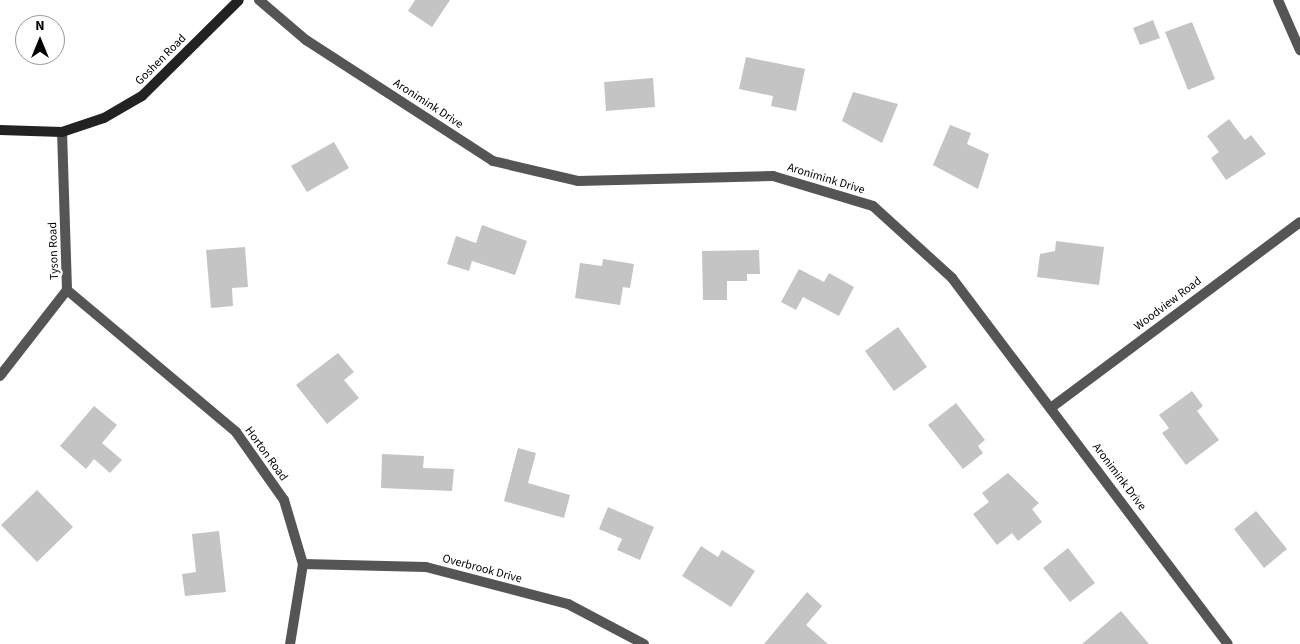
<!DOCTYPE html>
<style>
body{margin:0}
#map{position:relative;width:1300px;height:644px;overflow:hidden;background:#fff;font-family:"Source Sans 3",sans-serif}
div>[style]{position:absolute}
.building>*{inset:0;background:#c4c4c4}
.street>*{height:10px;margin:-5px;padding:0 5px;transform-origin:5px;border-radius:5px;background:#555}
.secondary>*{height:10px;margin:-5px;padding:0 5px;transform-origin:5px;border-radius:5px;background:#222}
span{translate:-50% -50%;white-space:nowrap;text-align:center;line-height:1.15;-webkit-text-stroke:4.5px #fff;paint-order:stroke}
.street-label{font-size:12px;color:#000}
.north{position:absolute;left:15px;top:15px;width:50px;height:50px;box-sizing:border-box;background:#fff;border:1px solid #999;border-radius:50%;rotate:0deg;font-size:14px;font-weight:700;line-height:20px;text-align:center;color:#000}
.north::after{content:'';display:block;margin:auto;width:18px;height:22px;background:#000;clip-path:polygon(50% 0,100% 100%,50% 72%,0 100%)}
</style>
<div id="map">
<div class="building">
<i style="clip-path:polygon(415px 0,450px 0,432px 27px,408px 11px)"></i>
<i style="clip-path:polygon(1153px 20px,1160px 38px,1140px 45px,1133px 28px)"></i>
<i style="clip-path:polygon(1192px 22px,1215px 79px,1188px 90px,1165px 32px)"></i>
<i style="clip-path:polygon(746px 57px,805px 69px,796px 111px,771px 106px,773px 96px,739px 89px)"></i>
<i style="clip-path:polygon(653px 78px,655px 107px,606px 111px,604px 82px)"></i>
<i style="clip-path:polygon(853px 92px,898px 104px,882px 143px,842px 121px)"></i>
<i style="clip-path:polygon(1229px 119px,1245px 140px,1251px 135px,1266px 154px,1226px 180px,1211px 158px,1219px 152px,1207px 136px)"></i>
<i style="clip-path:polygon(950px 125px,971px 133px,967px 144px,989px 154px,978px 189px,933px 165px)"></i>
<i style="clip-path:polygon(334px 142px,349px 168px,307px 192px,291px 166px)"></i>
<i style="clip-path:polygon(482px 225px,527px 241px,515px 275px,472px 261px,469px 271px,447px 264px,456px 236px,476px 243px)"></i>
<i style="clip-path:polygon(1056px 241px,1104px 247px,1099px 285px,1037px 277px,1040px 254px,1055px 251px)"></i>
<i style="clip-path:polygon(245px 247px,248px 287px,232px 288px,233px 306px,211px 308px,206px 250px)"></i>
<i style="clip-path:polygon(759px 250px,760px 274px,747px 274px,747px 281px,727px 281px,727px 300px,703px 300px,702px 251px)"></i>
<i style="clip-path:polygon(603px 259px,634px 264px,630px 288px,623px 287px,620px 305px,575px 298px,580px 263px,602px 266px)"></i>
<i style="clip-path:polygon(799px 269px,824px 282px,829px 273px,854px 287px,839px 316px,803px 297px,796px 310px,781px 302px)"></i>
<i style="clip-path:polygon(898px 327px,927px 367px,894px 391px,865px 351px)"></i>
<i style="clip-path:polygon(338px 353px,354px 372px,344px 380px,359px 398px,327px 424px,296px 385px)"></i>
<i style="clip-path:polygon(1192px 391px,1203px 406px,1197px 411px,1219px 440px,1186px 465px,1162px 433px,1169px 428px,1159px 415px)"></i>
<i style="clip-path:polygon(956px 403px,985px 440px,978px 446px,983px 453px,963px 469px,928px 425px)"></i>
<i style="clip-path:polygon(94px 406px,117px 425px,102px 443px,122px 460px,110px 473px,94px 459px,86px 469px,60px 446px)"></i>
<i style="clip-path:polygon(518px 448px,536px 453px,528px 483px,570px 495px,564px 518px,504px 501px)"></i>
<i style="clip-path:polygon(382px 454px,424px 456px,423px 468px,454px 469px,452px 491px,381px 488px)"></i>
<i style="clip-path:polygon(1008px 473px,1039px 503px,1032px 509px,1042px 522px,1018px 541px,1012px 533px,997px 545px,973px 514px,989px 502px,982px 493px)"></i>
<i style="clip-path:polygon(37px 490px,73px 527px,37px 562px,1px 525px)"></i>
<i style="clip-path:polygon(608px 507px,654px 527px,640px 560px,617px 550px,622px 539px,599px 529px)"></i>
<i style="clip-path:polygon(1256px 511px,1287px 549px,1264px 568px,1234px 529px)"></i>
<i style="clip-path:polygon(219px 531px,226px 592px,185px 596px,182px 574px,196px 572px,192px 534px)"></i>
<i style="clip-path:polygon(701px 546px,718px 557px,722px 550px,755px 571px,731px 607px,682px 576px)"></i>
<i style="clip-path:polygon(1068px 548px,1095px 583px,1070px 602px,1043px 568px)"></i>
<i style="clip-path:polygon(807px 592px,822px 606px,806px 625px,828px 644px,764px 644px)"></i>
<i style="clip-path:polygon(1121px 611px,1149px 644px,1082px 644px)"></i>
</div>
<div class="street">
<i style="left:259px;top:0;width:62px;rotate:40.4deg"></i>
<i style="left:306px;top:40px;width:223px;rotate:32.9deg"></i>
<i style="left:493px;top:161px;width:87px;rotate:13.2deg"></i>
<i style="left:578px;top:181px;width:195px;rotate:-1.5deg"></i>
<i style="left:773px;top:176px;width:104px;rotate:16.7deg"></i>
<i style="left:873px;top:206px;width:107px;rotate:42.3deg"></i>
<i style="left:952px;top:278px;width:458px;rotate:53deg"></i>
<i style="left:1278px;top:0;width:55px;rotate:66.3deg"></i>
<i style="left:67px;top:290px;width:221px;rotate:40deg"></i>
<i style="left:236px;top:432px;width:83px;rotate:54.8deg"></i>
<i style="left:284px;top:500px;width:67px;rotate:73.5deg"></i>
<i style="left:303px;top:564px;width:81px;rotate:99.2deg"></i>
<i style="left:0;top:376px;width:109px;rotate:-52.1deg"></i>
<i style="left:67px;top:290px;width:158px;rotate:-91.8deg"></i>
<i style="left:1052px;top:407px;width:309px;rotate:-36.7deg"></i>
<i style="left:303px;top:564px;width:123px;rotate:1.4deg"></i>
<i style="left:426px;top:567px;width:147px;rotate:14.6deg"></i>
<i style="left:568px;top:604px;width:86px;rotate:27.8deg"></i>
</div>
<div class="secondary">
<i style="left:0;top:130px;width:62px;rotate:1.8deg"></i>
<i style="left:62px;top:132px;width:44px;rotate:-18.4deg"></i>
<i style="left:104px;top:118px;width:44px;rotate:-30.1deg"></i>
<i style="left:142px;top:96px;width:136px;rotate:-44.7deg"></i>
</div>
<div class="street-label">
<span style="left:161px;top:60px;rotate:-45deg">Goshen Road</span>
<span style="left:428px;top:104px;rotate:33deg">Aronimink Drive</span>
<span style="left:826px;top:179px;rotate:17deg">Aronimink Drive</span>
<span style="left:54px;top:251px;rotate:-92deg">Tyson Road</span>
<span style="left:1168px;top:304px;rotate:-37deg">Woodview Road</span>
<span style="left:266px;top:454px;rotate:54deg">Horton Road</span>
<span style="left:1119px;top:477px;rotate:53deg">Aronimink Drive</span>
<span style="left:482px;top:569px;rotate:15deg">Overbrook Drive</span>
</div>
<div class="north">N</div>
</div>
